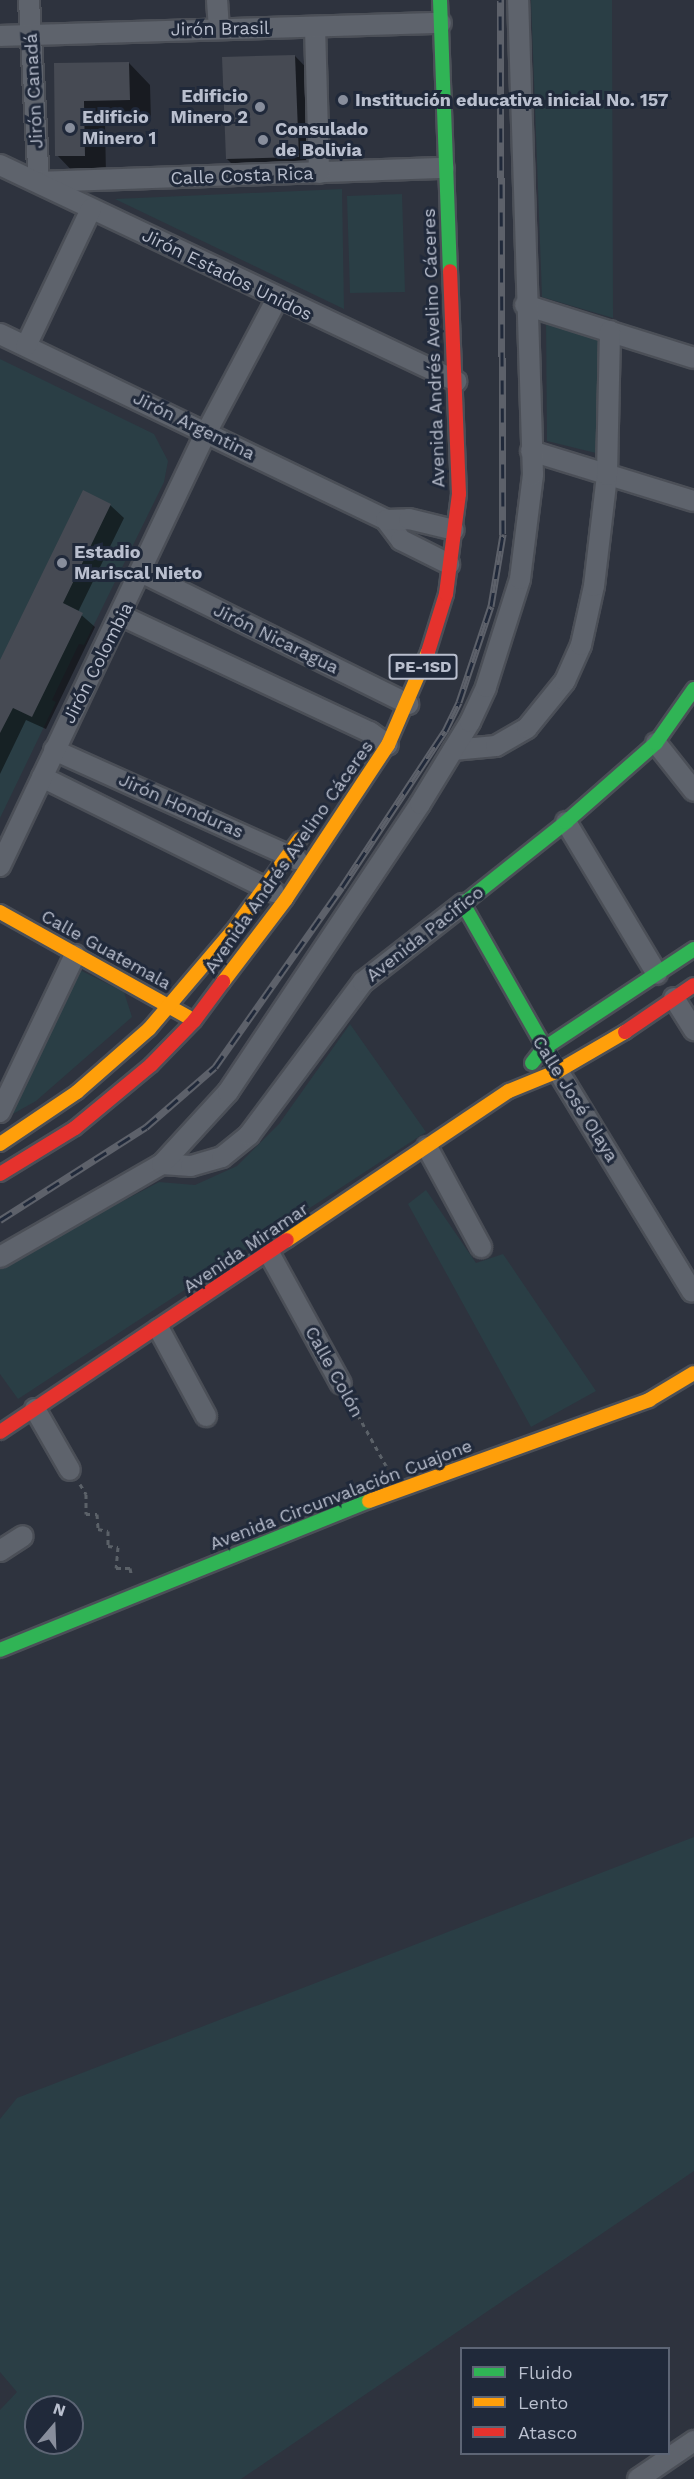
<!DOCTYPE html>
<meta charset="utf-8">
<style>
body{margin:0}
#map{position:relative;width:694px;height:2479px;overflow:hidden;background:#2e333e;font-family:"Work Sans",sans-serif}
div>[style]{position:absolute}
.green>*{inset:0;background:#2a3e45}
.shadow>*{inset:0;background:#0007}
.building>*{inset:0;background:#464a53}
.path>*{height:3px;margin-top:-1.5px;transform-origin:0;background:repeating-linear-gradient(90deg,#5b6168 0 4.5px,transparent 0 9px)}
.roads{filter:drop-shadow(2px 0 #4b4f57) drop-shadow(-2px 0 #4b4f57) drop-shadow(0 2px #4b4f57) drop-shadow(0 -2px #4b4f57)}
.street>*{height:20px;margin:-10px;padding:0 10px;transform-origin:10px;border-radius:10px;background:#5e636c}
.fast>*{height:14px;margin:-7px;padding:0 7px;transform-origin:7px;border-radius:7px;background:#30b455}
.slow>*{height:14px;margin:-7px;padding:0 7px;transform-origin:7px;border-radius:7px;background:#ff9f0a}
.jam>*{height:14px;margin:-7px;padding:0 7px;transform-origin:7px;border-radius:7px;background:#e5322d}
.rail>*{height:7px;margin-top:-3.5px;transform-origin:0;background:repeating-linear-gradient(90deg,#20293a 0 14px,#5d616a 0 28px);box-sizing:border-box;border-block:2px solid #5d616a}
.dots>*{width:16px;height:16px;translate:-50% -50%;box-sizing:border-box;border:3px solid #20293a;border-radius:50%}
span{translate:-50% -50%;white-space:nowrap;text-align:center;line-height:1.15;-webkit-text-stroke:6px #20293a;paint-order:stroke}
.shield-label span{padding:2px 4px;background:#20293a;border:2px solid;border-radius:4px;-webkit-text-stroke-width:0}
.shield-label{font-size:16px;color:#b9bfce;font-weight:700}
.street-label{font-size:18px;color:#b9bfce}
.poi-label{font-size:18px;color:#b9bfce;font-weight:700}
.right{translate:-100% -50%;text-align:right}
.left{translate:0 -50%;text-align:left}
.legend{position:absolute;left:460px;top:2347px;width:210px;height:108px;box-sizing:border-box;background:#20293a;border:2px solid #5d6575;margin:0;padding:8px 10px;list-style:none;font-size:18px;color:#b9bfce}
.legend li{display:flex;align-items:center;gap:12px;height:30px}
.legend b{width:30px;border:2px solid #5d6575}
.north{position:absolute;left:24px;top:2395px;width:60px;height:60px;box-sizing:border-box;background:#20293a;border:2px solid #5d6575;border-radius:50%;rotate:19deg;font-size:16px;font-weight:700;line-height:24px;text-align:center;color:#b9bfce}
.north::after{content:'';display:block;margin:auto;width:21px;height:27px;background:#888e9c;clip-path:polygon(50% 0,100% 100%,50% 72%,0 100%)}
</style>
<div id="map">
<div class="green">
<i style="clip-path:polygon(531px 0,612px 0,613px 318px,542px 297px)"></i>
<i style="clip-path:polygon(342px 189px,344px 309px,115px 199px)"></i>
<i style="clip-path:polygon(402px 194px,405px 292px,350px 293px,347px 196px)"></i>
<i style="clip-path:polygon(546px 320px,599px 336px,600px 454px,547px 441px)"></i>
<i style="clip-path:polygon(0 359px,154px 434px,168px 461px,164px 482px,84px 645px,79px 644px,52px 700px,56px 702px,0 818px)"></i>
<i style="clip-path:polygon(80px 970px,124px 992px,132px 1017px,36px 1101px,11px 1115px)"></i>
<i style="clip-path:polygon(350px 1024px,426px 1132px,18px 1399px,0 1374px,0 1266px,159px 1182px,195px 1185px,237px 1166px,279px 1124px)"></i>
<i style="clip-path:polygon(426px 1190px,476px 1263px,503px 1254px,596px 1391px,531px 1427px,408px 1204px)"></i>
<i style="clip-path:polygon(evenodd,694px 1837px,694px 2171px,241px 2479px,0 2479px,0 2410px,17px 2392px,0 2372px,0 2119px,17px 2098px,694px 1837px,36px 2407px,72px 2407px,72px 2443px,36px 2443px,36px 2407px)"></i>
</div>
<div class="shadow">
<i style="clip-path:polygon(295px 56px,322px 84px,326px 184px,254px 186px,227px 159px)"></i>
<i style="clip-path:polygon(129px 63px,150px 85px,151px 121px,105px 122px,106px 176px,78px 177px,57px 155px,56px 64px)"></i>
<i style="clip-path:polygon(110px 505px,124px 518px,78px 612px,95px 627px,46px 729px,26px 720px,0 774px,0 664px)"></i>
</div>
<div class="building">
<i style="clip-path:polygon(295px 55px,299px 157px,226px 159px,222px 57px)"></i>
<i style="clip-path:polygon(129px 62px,130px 100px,84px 101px,85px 156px,55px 156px,54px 63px)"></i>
<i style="clip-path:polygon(83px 490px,111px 504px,63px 603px,83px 613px,32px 717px,13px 708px,0 733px,0 660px)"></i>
</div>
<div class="path">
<i style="left:349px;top:1399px;width:80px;rotate:60.9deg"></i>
<i style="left:80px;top:1484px;width:12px;rotate:59deg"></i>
<i style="left:86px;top:1494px;width:20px;rotate:90deg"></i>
<i style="left:86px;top:1514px;width:11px"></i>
<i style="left:97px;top:1514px;width:15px;rotate:86deg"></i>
<i style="left:98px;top:1529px;width:10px;rotate:11deg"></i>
<i style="left:108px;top:1531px;width:15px;rotate:90deg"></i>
<i style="left:108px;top:1546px;width:10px;rotate:6deg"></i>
<i style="left:118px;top:1547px;width:21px;rotate:95deg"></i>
<i style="left:116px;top:1568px;width:14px"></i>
<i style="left:130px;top:1568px;width:5px;rotate:79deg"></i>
</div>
<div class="roads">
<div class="street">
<i style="left:29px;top:0;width:182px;rotate:86.9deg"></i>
<i style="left:39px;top:182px;width:405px;rotate:-2deg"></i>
<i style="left:217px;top:0;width:28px;rotate:86deg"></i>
<i style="left:315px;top:27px;width:146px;rotate:88.4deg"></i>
<i style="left:0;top:36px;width:441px;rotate:-1.7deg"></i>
<i style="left:0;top:165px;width:505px;rotate:25.35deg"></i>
<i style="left:525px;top:305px;width:177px;rotate:17.4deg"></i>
<i style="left:0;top:334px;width:428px;rotate:25.7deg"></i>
<i style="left:386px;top:520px;width:25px;rotate:53deg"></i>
<i style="left:401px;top:540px;width:54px;rotate:26.6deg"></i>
<i style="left:26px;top:346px;width:152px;rotate:-64.6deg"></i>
<i style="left:531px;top:451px;width:170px;rotate:17.1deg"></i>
<i style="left:386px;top:520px;width:23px;rotate:-2deg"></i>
<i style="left:409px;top:519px;width:46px;rotate:13.7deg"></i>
<i style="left:143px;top:573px;width:296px;rotate:26.3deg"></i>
<i style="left:122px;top:616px;width:274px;rotate:25.1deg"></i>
<i style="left:370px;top:732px;width:22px;rotate:36deg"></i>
<i style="left:656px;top:743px;width:61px;rotate:51.6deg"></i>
<i style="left:54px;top:750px;width:266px;rotate:24.2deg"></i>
<i style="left:453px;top:750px;width:43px;rotate:-5.3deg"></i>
<i style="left:496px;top:746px;width:36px;rotate:-30deg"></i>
<i style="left:527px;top:728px;width:60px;rotate:-51deg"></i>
<i style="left:565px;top:681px;width:39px;rotate:-66deg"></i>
<i style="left:581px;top:645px;width:60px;rotate:-77.6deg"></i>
<i style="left:594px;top:586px;width:112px;rotate:-83.3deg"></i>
<i style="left:607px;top:475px;width:144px;rotate:-88.8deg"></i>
<i style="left:42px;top:777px;width:259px;rotate:26.4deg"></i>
<i style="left:566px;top:822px;width:177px;rotate:59.1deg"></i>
<i style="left:0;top:866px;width:482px;rotate:-64.6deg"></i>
<i style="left:207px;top:431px;width:149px;rotate:-62.1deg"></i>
<i style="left:674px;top:998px;width:38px;rotate:58deg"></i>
<i style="left:558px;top:1071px;width:258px;rotate:58.7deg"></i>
<i style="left:0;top:1112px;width:174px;rotate:-64.5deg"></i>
<i style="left:427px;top:1147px;width:114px;rotate:61.6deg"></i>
<i style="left:162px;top:1164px;width:29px;rotate:4deg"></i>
<i style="left:191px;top:1166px;width:32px;rotate:-16deg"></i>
<i style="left:222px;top:1157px;width:35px;rotate:-39deg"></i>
<i style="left:249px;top:1135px;width:191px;rotate:-53.3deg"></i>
<i style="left:363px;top:982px;width:127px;rotate:-38deg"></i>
<i style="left:269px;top:1253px;width:149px;rotate:61.2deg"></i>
<i style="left:0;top:1257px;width:187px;rotate:-29.9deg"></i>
<i style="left:162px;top:1164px;width:98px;rotate:-47.5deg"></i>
<i style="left:228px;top:1092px;width:346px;rotate:-56.3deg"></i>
<i style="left:420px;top:804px;width:96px;rotate:-58.6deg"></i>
<i style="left:470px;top:722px;width:38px;rotate:-65deg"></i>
<i style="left:486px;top:687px;width:113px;rotate:-72.5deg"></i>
<i style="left:520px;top:579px;width:105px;rotate:-82.9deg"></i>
<i style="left:533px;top:475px;width:475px;rotate:-91.8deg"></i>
<i style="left:159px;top:1329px;width:99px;rotate:61.6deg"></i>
<i style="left:35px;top:1409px;width:70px;rotate:60.2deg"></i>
<i style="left:0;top:1551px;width:27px;rotate:-33deg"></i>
<i style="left:638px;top:2479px;width:68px;rotate:-34.2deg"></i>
</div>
<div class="fast">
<i style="left:440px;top:0;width:271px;rotate:87.9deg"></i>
<i style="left:532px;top:1063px;width:18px;rotate:-52deg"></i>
<i style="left:543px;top:1049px;width:181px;rotate:-33.5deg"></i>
<i style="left:558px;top:1071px;width:192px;rotate:-119.6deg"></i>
<i style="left:463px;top:904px;width:132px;rotate:-38.5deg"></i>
<i style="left:566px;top:822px;width:120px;rotate:-41.3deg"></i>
<i style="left:656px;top:743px;width:66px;rotate:-54.9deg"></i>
<i style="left:0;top:1650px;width:398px;rotate:-22deg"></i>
</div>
<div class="slow">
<i style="left:0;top:912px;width:215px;rotate:29.2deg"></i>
<i style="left:223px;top:982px;width:104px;rotate:-52.8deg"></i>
<i style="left:286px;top:899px;width:185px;rotate:-56.5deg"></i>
<i style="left:388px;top:745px;width:101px;rotate:-66.7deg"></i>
<i style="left:0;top:1144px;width:93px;rotate:-34deg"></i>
<i style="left:77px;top:1092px;width:96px;rotate:-41.2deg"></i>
<i style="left:149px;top:1029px;width:133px;rotate:-49.6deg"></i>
<i style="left:235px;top:928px;width:110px;rotate:-53.9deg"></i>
<i style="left:287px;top:1240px;width:267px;rotate:-33.9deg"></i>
<i style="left:509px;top:1091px;width:53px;rotate:-22.2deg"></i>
<i style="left:558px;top:1071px;width:78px;rotate:-30.2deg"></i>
<i style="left:369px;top:1501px;width:298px;rotate:-19.8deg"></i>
<i style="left:649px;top:1400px;width:52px;rotate:-31deg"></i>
</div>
<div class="jam">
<i style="left:428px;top:652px;width:61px;rotate:-72.8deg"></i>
<i style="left:446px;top:594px;width:101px;rotate:-82.6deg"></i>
<i style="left:459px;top:494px;width:223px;rotate:-92.3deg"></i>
<i style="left:625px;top:1032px;width:83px;rotate:-34.3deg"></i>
<i style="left:0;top:1174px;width:88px;rotate:-31.5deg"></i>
<i style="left:75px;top:1128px;width:99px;rotate:-39.7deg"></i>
<i style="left:151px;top:1065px;width:62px;rotate:-45.7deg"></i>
<i style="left:194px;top:1021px;width:49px;rotate:-53.4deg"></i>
<i style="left:0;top:1432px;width:345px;rotate:-33.8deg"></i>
</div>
</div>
<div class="rail">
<i style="left:0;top:1220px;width:173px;rotate:-32.5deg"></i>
<i style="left:146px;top:1127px;width:91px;rotate:-41deg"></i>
<i style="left:215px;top:1067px;width:220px;rotate:-54.8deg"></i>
<i style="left:342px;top:887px;width:187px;rotate:-56.6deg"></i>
<i style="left:445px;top:731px;width:32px;rotate:-64deg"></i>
<i style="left:459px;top:702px;width:101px;rotate:-71.6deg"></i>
<i style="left:491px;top:606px;width:73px;rotate:-80.5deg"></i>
<i style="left:503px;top:534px;width:534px;rotate:-90.32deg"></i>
</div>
<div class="dots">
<i style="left:343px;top:100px;background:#888e9c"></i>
<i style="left:260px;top:107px;background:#888e9c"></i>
<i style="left:70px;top:128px;background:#888e9c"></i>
<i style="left:263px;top:140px;background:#888e9c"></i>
<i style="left:62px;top:563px;background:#888e9c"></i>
</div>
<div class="shield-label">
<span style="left:423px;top:667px">PE-1SD</span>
</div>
<div class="street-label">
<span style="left:220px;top:29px;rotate:-1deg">Jirón Brasil</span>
<span style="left:34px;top:91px;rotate:-93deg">Jirón Canadá</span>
<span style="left:242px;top:176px;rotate:-2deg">Calle Costa Rica</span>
<span style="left:227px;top:275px;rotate:26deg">Jirón Estados Unidos</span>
<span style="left:434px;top:348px;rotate:-92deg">Avenida Andrés Avelino Cáceres</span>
<span style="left:194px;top:426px;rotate:26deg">Jirón Argentina</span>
<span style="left:276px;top:639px;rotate:26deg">Jirón Nicaragua</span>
<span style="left:98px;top:663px;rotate:-63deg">Jirón Colombia</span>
<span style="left:181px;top:806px;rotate:24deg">Jirón Honduras</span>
<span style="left:289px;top:857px;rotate:-55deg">Avenida Andrés Avelino Cáceres</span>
<span style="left:425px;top:934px;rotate:-38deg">Avenida Pacifico</span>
<span style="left:106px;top:950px;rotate:29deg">Calle Guatemala</span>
<span style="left:575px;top:1099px;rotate:58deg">Calle José Olaya</span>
<span style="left:246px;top:1248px;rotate:-34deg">Avenida Miramar</span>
<span style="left:334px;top:1372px;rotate:61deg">Calle Colón</span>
<span style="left:341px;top:1495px;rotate:-21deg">Avenida Circunvalación Cuajone</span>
</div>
<div class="poi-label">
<span class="right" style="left:248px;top:107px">Edificio<br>Minero 2</span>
<span class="left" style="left:355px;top:100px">Institución educativa inicial No. 157</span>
<span class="left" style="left:82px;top:128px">Edificio<br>Minero 1</span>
<span class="left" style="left:275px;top:140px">Consulado<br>de Bolivia</span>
<span class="left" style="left:74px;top:563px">Estadio<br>Mariscal Nieto</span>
</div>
<ul class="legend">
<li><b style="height:8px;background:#30b455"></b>Fluido</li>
<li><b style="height:8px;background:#ff9f0a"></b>Lento</li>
<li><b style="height:8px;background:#e5322d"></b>Atasco</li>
</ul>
<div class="north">N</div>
</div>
